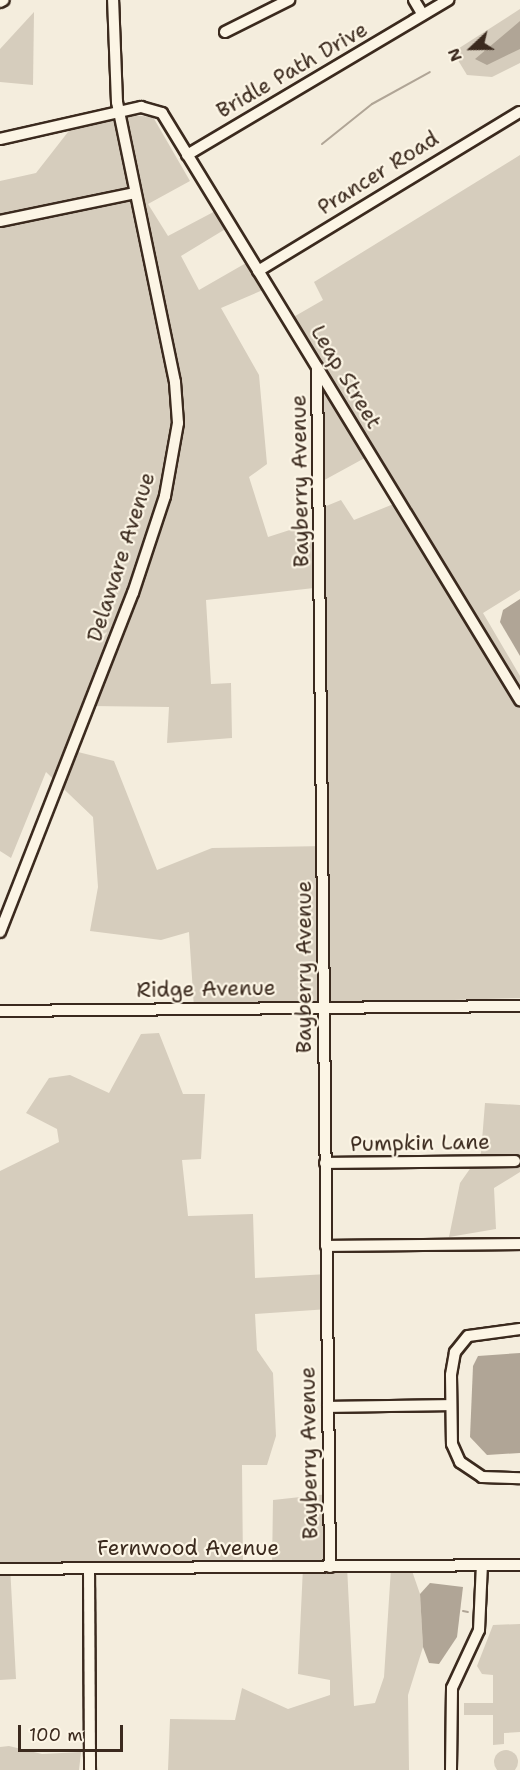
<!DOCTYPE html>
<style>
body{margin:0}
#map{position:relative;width:520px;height:1770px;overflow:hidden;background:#f4eddd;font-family:"Shantell Sans",sans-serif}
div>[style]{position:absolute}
.green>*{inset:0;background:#d6cdbd}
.round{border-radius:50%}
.water>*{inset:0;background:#b0a596}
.stream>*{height:2px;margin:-1px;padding:0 1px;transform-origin:1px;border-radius:1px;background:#b0a596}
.roads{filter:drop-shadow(2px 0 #3b2a1e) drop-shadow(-2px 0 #3b2a1e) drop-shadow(0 2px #3b2a1e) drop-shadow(0 -2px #3b2a1e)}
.minor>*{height:10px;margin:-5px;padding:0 5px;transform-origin:5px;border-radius:5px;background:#fcf5e5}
span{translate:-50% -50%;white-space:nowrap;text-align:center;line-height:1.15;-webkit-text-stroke:4.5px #fcf5e5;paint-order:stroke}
.street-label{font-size:21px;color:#3b2a1e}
.north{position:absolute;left:442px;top:18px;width:60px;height:60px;-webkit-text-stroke:4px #fcf5e5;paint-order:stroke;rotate:248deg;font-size:16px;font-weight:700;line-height:24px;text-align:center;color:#3b2a1e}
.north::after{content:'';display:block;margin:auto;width:21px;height:27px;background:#3b2a1e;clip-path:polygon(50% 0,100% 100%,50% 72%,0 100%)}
.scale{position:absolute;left:18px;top:1725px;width:105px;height:27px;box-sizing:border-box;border:3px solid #3b2a1e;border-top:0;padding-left:8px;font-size:18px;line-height:21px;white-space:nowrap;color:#3b2a1e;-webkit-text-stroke:4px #fcf5e5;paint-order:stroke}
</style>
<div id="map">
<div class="green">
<i style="clip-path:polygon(520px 9px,520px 63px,492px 77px,467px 75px,453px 52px)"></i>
<i style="clip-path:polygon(34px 12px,33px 85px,0 82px,0 49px)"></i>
<i style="clip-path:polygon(evenodd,119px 114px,153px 117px,190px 181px,148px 204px,168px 236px,221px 208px,232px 225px,181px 256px,199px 290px,253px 259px,270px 287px,221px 308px,259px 375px,267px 464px,249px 477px,268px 537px,296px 528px,300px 539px,323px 535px,319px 509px,341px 500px,354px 520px,401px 501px,372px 454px,319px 483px,317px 363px,290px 319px,323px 300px,314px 282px,520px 155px,520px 590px,483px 613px,520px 676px,520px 998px,194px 1008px,189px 932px,161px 940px,90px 931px,98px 887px,93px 817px,46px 772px,11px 858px,0 851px,0 181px,36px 173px,75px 123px,119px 114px,323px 587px,326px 846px,212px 848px,157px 870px,114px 761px,74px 751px,91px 706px,169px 707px,167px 743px,232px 738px,231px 683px,211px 684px,206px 600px,323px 587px)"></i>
<i style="clip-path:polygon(159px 1033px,183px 1094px,205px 1094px,201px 1159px,182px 1160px,188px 1216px,253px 1214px,255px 1278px,328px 1274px,329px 1309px,255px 1314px,257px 1350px,273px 1373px,276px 1436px,267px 1465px,242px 1465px,243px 1567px,10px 1565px,16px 1679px,0 1680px,0 1171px,59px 1142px,57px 1129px,26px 1113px,49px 1078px,70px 1075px,109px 1093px,141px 1034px)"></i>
<i style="clip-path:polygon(485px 1103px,520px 1105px,520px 1172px,494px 1188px,496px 1229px,449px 1237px,460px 1183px,481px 1153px)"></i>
<i style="clip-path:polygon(328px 1494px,331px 1567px,347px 1566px,354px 1706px,375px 1703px,384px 1677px,391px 1568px,411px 1568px,420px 1594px,423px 1647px,408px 1695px,409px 1770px,168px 1770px,170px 1719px,235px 1720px,242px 1688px,288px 1709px,330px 1695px,330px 1680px,298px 1674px,303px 1567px,272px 1567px,273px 1500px)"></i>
<i style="clip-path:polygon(520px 1624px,520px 1732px,504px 1733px,504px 1744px,493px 1745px,493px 1715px,464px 1715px,464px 1703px,493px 1703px,493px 1675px,482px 1674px,477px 1666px,493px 1625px)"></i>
<i style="clip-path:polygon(9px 1746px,42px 1754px,81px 1752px,79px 1770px,0 1770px,0 1747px)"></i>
<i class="round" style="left:494px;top:1750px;width:24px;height:24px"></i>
</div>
<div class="water">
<i style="clip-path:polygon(520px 21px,520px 49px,487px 65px,475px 59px)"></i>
<i style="clip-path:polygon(520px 599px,520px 656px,500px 622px,503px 610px)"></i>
<i style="clip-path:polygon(520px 1353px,520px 1453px,487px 1455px,470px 1437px,473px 1366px,478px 1356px)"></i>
<i style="clip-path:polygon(430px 1583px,463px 1587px,457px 1637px,439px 1664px,429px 1663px,423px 1647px,420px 1594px)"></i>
</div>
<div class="stream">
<i style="left:322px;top:144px;width:64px;rotate:-38.7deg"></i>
<i style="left:372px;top:104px;width:66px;rotate:-28.9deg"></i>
<i style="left:463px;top:1611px;width:5px;rotate:11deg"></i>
</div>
<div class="roads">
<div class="minor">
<i style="left:414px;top:0;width:17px;rotate:59deg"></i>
<i style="left:0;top:2px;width:4px;rotate:-27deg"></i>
<i style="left:225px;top:32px;width:72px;rotate:-26.6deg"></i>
<i style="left:0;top:139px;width:145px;rotate:-12.8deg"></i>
<i style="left:141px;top:107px;width:22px;rotate:16deg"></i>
<i style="left:162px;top:113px;width:688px;rotate:58.62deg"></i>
<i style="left:187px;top:155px;width:304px;rotate:-30.7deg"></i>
<i style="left:0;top:221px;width:138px;rotate:-11.7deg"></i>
<i style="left:258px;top:271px;width:306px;rotate:-31.3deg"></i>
<i style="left:317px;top:367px;width:1200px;rotate:89.38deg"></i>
<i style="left:0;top:932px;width:364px;rotate:-68.6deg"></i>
<i style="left:133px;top:593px;width:102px;rotate:-71.7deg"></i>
<i style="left:165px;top:496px;width:74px;rotate:-79.9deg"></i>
<i style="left:178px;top:423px;width:41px;rotate:-94.2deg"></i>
<i style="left:175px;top:382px;width:286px;rotate:-101.7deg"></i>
<i style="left:117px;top:102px;width:102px;rotate:-92.2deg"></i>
<i style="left:0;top:1011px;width:520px;rotate:-0.55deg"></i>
<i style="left:325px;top:1163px;width:190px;rotate:-0.6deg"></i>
<i style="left:326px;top:1246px;width:194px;rotate:-0.6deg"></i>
<i style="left:520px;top:1329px;width:52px;rotate:172.3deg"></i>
<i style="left:468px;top:1336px;width:21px;rotate:129deg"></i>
<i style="left:455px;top:1352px;width:23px;rotate:100deg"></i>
<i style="left:451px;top:1375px;width:69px;rotate:89.2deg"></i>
<i style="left:452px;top:1444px;width:20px;rotate:66deg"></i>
<i style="left:460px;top:1462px;width:27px;rotate:34deg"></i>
<i style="left:482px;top:1477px;width:38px;rotate:2deg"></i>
<i style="left:328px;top:1407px;width:123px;rotate:-0.9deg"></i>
<i style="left:0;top:1569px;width:520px;rotate:-0.44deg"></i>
<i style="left:89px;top:1569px;width:201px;rotate:89.7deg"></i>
<i style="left:451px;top:1770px;width:82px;rotate:-89.3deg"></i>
<i style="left:452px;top:1688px;width:64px;rotate:-65deg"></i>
<i style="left:479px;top:1630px;width:65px;rotate:-87.4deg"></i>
</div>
</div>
<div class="street-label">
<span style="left:292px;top:70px;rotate:-30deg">Bridle Path Drive</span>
<span style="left:378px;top:173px;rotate:-32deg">Prancer Road</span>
<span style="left:346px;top:377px;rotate:59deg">Leap Street</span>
<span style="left:300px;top:481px;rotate:-91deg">Bayberry Avenue</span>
<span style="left:121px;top:557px;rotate:-72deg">Delaware Avenue</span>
<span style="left:304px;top:967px;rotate:-90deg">Bayberry Avenue</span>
<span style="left:206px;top:989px;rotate:-1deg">Ridge Avenue</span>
<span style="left:420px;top:1143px;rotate:-1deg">Pumpkin Lane</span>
<span style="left:309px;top:1453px;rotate:-91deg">Bayberry Avenue</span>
<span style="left:188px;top:1548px">Fernwood Avenue</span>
</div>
<div class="north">N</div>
<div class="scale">100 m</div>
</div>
